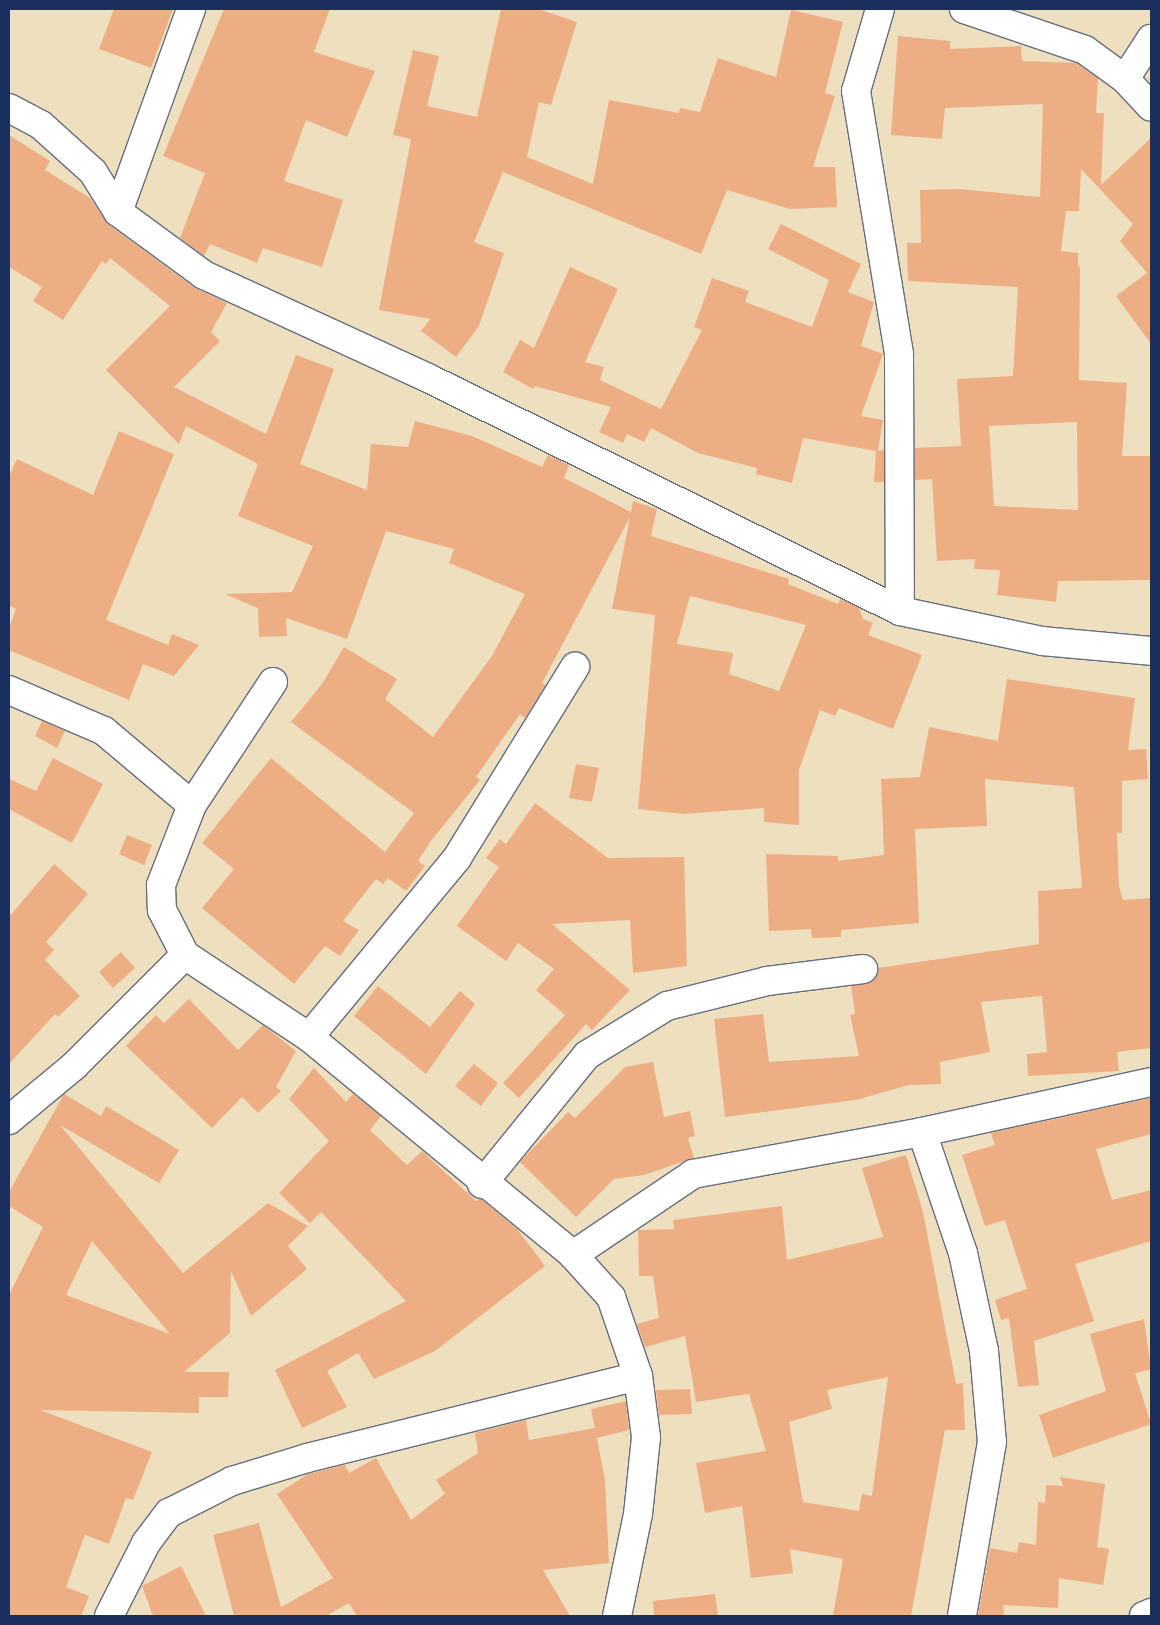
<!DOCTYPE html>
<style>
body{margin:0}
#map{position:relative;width:1160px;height:1625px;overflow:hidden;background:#eee0bf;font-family:Pangolin,sans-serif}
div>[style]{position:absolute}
.building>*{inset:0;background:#edae84}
.roads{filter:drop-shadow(1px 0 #656d80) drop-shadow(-1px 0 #656d80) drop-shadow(0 1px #656d80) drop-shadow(0 -1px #656d80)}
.minor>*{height:28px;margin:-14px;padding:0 14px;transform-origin:14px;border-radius:14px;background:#fff}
span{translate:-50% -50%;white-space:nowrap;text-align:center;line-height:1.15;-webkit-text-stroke:4.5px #fcf5e5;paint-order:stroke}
.frame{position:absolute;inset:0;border:10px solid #1b2f5e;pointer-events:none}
</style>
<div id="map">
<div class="building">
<i style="clip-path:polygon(114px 9px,173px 9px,151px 68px,99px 49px)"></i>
<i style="clip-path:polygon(224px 9px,330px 9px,314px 52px,375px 71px,347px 137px,306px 120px,284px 181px,343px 200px,322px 267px,263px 248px,257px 263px,210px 244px,204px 256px,180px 238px,205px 173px,163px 156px)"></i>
<i style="clip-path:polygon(501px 9px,538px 9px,577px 22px,551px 105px,539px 102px,527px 157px,593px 184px,609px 100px,679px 113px,680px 108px,700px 112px,718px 58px,776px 77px,791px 10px,843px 22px,825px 93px,835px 96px,813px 167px,835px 167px,837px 207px,790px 209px,727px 190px,701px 254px,503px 172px,474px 242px,504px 253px,479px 326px,456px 357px,421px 331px,430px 319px,379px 310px,411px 139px,393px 135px,413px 50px,439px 56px,427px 106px,477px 117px)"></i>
<i style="clip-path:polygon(evenodd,898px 36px,950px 41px,950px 49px,1021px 46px,1022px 61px,1076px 63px,1098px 78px,1096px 113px,1104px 113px,1101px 185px,1151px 138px,1151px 344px,1116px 296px,1147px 273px,1120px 241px,1133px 224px,1081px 169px,1079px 211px,1066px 211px,1061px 251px,1078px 253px,1078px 268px,1080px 265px,1079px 380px,1127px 383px,1122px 456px,1151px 456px,1151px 580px,1058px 581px,1056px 602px,997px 595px,1000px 570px,974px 569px,975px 559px,937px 561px,932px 479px,915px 480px,915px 448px,961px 446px,957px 379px,1013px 376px,1018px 287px,908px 281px,907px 243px,921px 243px,920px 190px,959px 189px,1040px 197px,1043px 104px,945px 108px,942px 139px,891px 135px,898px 36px,1077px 422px,1078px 510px,994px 506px,989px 426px,1077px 422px)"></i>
<i style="clip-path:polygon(evenodd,9px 135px,50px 161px,45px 170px,90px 198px,109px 225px,195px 288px,227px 303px,211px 332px,220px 341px,174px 387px,266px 434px,296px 355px,334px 369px,300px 464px,367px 490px,371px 444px,408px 447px,415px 421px,472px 436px,542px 467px,548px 455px,569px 465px,564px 478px,631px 512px,633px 501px,657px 509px,651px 536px,789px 579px,788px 584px,838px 604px,840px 599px,859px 608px,863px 619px,873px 623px,868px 635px,922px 655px,893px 729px,839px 708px,835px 716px,820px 710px,799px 770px,799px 825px,764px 822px,764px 808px,683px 814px,638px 809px,655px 615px,612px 609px,630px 517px,542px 683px,546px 685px,525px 718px,520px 714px,476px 777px,480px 780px,431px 841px,418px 861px,425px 866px,406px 891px,388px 878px,383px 884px,376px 879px,343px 921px,359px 930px,340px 956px,325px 946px,294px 984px,202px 908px,234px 869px,202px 843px,271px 758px,385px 852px,414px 813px,291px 722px,322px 684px,344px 647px,397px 679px,385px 699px,433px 737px,492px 656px,525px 594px,449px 563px,454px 549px,386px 531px,347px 639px,286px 618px,287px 636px,259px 637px,258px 608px,225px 594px,292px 592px,313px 546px,238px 516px,258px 464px,186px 426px,179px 444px,106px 370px,170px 306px,110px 258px,106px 264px,102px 261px,63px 320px,33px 301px,42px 287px,9px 267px,9px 135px,690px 596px,806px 625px,779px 691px,729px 674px,733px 653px,677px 644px,690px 596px)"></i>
<i style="clip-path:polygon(781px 224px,861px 264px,848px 292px,874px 302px,861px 346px,883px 354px,861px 416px,883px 420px,878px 451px,884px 450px,884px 482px,874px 482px,876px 451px,803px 438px,792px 483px,756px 474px,757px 468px,698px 453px,651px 428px,644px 442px,627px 434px,623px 443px,599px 432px,611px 407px,535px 386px,533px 389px,503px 372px,520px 340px,534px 348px,570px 267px,618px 289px,585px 362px,604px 367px,600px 380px,661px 409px,702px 330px,694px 327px,712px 278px,749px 291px,745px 302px,812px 327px,829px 280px,768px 249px)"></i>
<i style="clip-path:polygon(119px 431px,174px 454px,106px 620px,168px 645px,172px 634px,199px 645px,174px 676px,143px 664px,129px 700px,9px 650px,9px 628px,16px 609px,9px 605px,9px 476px,17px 459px,93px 495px)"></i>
<i style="clip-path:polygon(1007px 679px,1135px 698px,1128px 750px,1146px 749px,1148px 779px,1122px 781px,1122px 833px,1117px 833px,1119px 886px,1123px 900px,1151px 898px,1151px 1048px,1117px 1052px,1119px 1071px,1028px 1076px,1027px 1054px,1047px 1052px,1042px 996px,981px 1002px,990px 1052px,940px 1062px,941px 1084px,909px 1085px,856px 1100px,725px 1117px,714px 1019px,763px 1014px,769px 1062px,859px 1056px,850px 1015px,855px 1014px,851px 986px,872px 982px,878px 968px,1039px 944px,1038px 891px,1082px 888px,1074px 787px,985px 779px,987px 826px,915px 829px,919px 923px,841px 930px,841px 937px,812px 938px,811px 929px,769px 931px,766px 854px,838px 856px,838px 861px,884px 855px,881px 779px,920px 777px,929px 727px,998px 741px)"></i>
<i style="clip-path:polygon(42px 721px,65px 731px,57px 748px,35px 736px)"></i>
<i style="clip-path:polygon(53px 758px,103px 784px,72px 843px,9px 809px,9px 779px,36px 791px)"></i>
<i style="clip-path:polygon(576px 764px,599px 768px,592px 802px,569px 798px)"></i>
<i style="clip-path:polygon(535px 803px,608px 858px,684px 857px,687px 966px,633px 973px,630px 920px,552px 924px,630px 990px,592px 1030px,586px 1024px,519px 1098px,503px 1083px,565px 1015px,536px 990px,554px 969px,518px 943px,506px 961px,457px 926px,499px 867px,486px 858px,500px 839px,506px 844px)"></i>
<i style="clip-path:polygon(127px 835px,152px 845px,144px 865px,119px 854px)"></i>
<i style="clip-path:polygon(54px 864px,88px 894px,46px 942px,54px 950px,45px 960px,80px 996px,58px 1017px,55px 1014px,9px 1064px,9px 917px)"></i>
<i style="clip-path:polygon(121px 952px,135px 968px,113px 988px,99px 972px)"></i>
<i style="clip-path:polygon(378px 986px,430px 1027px,460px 991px,475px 1004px,426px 1074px,354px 1016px)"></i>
<i style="clip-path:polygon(189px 999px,238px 1050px,263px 1025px,296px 1051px,276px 1087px,281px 1091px,258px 1113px,242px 1097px,212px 1128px,126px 1046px,156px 1015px,164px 1023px)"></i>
<i style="clip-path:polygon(653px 1062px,664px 1117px,690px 1111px,695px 1136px,688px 1138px,694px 1158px,644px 1175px,614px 1179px,576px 1217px,520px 1162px,568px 1112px,575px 1118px,625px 1067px)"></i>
<i style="clip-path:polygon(474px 1064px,498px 1083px,481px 1106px,455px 1086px)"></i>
<i style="clip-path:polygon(314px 1068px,346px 1102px,353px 1094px,381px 1116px,370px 1130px,407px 1165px,422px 1151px,476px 1201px,481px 1199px,517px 1229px,545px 1266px,435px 1351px,374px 1379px,358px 1353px,327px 1371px,347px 1407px,302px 1428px,275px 1370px,406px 1301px,321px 1212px,310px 1223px,279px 1193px,329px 1141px,289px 1099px)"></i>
<i style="clip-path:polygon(evenodd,64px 1094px,101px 1116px,106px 1106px,179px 1150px,159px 1183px,60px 1125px,183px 1273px,268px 1203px,308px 1226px,288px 1246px,307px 1269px,251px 1316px,231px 1271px,230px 1333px,184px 1372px,229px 1372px,228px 1397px,199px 1397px,199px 1413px,40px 1410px,152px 1452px,133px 1500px,126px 1498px,109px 1544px,85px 1535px,66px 1587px,89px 1596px,81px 1616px,9px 1616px,9px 1295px,43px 1227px,9px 1206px,9px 1192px,64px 1094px,92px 1241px,170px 1334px,66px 1295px,92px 1241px)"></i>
<i style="clip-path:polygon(1151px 1098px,1151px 1134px,1096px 1149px,1112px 1200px,1151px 1190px,1151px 1241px,1075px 1264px,1094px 1321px,1034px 1341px,1039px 1385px,1018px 1387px,1009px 1318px,1001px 1320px,995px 1300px,1027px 1289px,1005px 1220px,985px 1226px,962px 1155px,995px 1145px,991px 1133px)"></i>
<i style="clip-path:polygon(evenodd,906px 1155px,923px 1212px,956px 1384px,963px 1383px,965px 1430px,945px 1430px,911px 1616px,833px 1616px,843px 1559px,790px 1549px,793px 1573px,751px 1578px,742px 1506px,705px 1513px,696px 1463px,766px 1451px,749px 1394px,696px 1402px,685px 1336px,645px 1347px,637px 1324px,659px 1318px,653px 1276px,639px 1276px,638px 1230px,674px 1229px,673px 1220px,782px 1206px,787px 1260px,883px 1237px,862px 1168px,906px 1155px,888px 1377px,872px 1496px,862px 1494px,859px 1511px,803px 1502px,789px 1422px,832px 1409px,827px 1390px,888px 1377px)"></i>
<i style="clip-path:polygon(1144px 1319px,1151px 1369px,1135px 1373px,1151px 1424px,1053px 1458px,1039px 1415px,1106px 1391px,1090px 1334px)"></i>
<i style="clip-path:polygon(690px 1389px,692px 1414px,659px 1415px,656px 1390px)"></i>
<i style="clip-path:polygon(626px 1401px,629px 1430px,597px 1438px,591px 1409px)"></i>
<i style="clip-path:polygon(526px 1420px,529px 1440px,595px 1428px,605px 1480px,609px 1563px,543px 1570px,570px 1616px,357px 1616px,349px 1603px,326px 1616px,234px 1616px,213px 1535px,259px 1523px,281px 1607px,333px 1578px,277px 1494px,308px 1474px,345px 1465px,349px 1473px,376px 1458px,411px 1520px,445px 1494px,436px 1480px,478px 1453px,475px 1433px)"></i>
<i style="clip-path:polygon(1060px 1477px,1105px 1484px,1097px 1547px,1109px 1549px,1103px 1585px,1059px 1578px,1058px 1608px,1003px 1605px,1004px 1616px,978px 1616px,990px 1548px,1017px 1553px,1019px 1542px,1036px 1545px,1038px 1502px,1045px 1503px,1046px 1485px,1063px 1486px)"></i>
<i style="clip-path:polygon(181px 1566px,206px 1616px,153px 1616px,142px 1586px)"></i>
<i style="clip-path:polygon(715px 1594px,718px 1616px,654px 1616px,653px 1601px)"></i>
</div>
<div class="roads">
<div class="minor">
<i style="left:880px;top:9px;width:85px;rotate:106.3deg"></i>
<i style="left:856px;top:91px;width:267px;rotate:80.7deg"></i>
<i style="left:899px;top:355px;width:256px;rotate:89.8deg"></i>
<i style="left:964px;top:9px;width:128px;rotate:18.7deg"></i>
<i style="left:1085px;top:50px;width:49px;rotate:35.9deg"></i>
<i style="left:1125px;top:79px;width:38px;rotate:47deg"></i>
<i style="left:1125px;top:79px;width:48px;rotate:-57deg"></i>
<i style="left:9px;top:108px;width:36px;rotate:28deg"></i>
<i style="left:41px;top:125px;width:70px;rotate:42.1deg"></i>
<i style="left:93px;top:172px;width:47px;rotate:58deg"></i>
<i style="left:118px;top:212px;width:107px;rotate:36.2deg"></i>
<i style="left:204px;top:275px;width:247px;rotate:24.7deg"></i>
<i style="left:428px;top:378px;width:526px;rotate:26.27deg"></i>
<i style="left:900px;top:611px;width:145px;rotate:11.9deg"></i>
<i style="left:1042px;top:641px;width:109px;rotate:5.2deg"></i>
<i style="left:118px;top:212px;width:216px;rotate:-70.2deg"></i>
<i style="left:273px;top:682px;width:147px;rotate:123.4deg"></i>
<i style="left:192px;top:805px;width:86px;rotate:111.2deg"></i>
<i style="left:161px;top:885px;width:25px;rotate:88deg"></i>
<i style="left:162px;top:910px;width:51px;rotate:62.9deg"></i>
<i style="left:185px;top:955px;width:149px;rotate:33.5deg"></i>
<i style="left:309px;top:1037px;width:342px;rotate:39.5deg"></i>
<i style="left:573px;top:1255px;width:57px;rotate:47.9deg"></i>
<i style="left:611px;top:1297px;width:83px;rotate:71.1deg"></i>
<i style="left:638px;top:1376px;width:62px;rotate:82.5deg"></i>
<i style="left:646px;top:1437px;width:77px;rotate:95.9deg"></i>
<i style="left:638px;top:1514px;width:104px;rotate:101.6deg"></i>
<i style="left:9px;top:690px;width:103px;rotate:23.3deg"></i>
<i style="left:104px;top:731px;width:115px;rotate:40.1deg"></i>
<i style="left:309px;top:1037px;width:232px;rotate:-50.4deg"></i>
<i style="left:457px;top:858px;width:225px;rotate:-58.3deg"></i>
<i style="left:9px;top:1120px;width:85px;rotate:-39.7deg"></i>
<i style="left:74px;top:1066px;width:157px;rotate:-45deg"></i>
<i style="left:922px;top:1132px;width:128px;rotate:71.3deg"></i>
<i style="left:963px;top:1253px;width:100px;rotate:77.9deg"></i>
<i style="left:984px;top:1351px;width:91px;rotate:85deg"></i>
<i style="left:992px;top:1442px;width:177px;rotate:99.8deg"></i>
<i style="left:482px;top:1184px;width:166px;rotate:-50.9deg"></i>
<i style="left:587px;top:1055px;width:94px;rotate:-31.5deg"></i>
<i style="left:667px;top:1006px;width:103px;rotate:-14deg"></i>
<i style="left:767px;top:981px;width:97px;rotate:-7.1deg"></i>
<i style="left:573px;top:1255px;width:145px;rotate:-34deg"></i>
<i style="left:693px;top:1174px;width:233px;rotate:-10.4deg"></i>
<i style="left:922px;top:1132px;width:234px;rotate:-12.3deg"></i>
<i style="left:109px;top:1616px;width:82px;rotate:-63.1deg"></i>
<i style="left:146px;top:1543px;width:38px;rotate:-53deg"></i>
<i style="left:169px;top:1513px;width:71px;rotate:-26.9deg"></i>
<i style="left:232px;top:1481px;width:78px;rotate:-17deg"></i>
<i style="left:307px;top:1458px;width:341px;rotate:-13.9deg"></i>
<i style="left:1144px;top:1616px;width:8px;rotate:-23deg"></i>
</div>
</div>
<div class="frame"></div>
</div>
